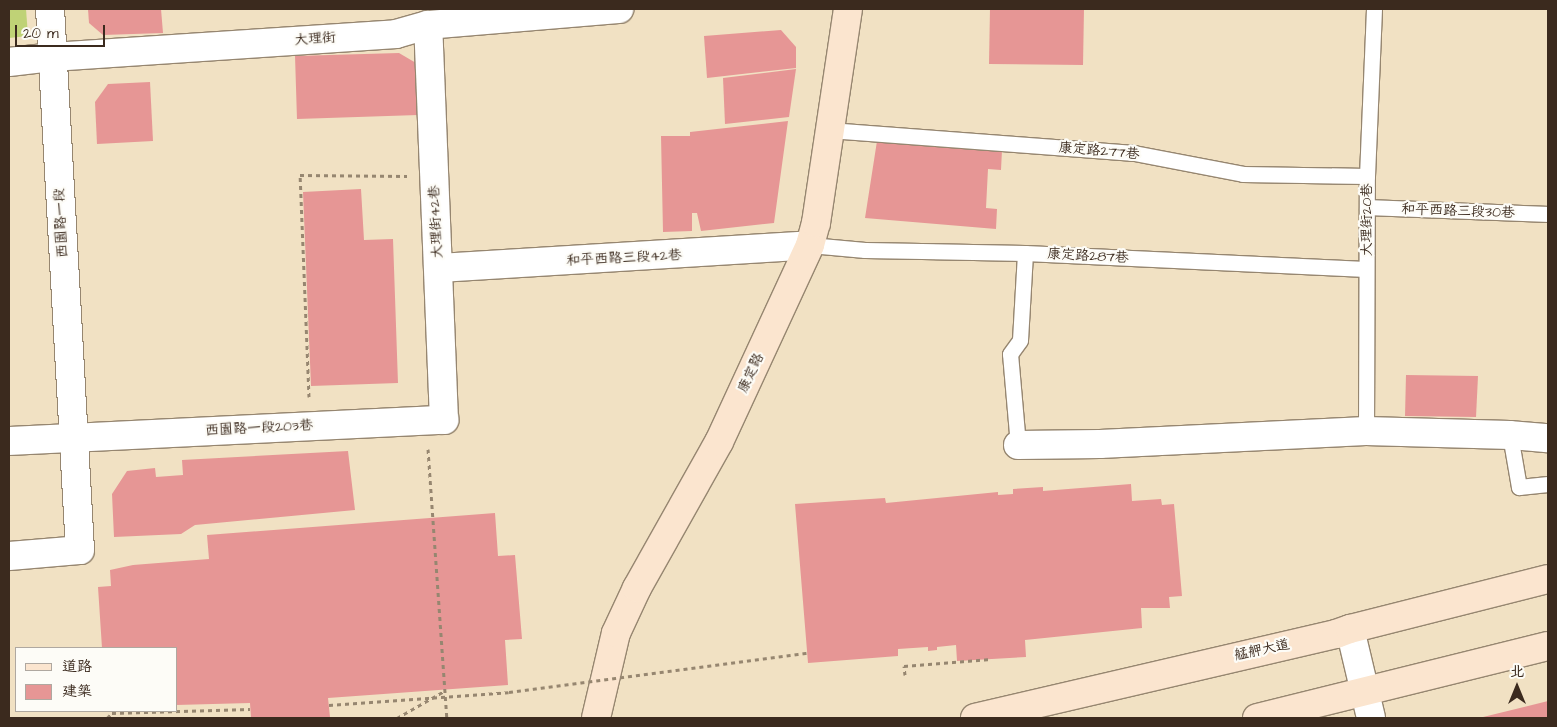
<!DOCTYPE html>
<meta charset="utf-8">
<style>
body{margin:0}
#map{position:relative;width:1557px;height:727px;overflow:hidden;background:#f1e1c3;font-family:"Architects Daughter","LXGW WenKai TC",sans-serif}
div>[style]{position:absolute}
.green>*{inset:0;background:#bfd276}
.building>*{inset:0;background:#e69695}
.path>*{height:3px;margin-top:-1.5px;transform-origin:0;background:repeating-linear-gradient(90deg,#968670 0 4px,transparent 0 8px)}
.roads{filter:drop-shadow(1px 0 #968670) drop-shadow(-1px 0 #968670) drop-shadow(0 1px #968670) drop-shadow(0 -1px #968670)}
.lane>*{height:15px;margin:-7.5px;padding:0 7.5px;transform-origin:7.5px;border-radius:7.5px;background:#fff}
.street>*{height:28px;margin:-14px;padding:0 14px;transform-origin:14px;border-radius:14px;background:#fff}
.secondary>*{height:28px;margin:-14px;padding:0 14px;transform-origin:14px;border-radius:14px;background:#fbe5cf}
.path-bridge>*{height:3px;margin-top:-1.5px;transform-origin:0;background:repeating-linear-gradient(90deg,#968670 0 4px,transparent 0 8px)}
span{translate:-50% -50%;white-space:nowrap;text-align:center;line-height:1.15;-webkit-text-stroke:4.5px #fdfcf7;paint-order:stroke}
.street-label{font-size:14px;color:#3b2a1e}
.frame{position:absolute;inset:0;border:10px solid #3b2a1e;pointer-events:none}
.legend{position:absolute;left:15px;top:647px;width:162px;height:65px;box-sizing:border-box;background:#fdfcf7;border:1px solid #afa8a0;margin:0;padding:6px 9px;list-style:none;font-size:15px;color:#3b2a1e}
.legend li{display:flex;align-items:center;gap:10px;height:25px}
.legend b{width:25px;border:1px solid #afa8a0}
.north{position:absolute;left:1492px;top:662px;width:50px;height:50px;-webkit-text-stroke:4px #fdfcf7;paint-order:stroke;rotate:0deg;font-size:14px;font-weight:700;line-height:20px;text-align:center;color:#3b2a1e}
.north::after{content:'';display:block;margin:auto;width:18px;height:22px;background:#3b2a1e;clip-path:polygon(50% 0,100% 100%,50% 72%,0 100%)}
.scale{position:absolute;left:15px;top:25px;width:90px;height:22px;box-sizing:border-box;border:2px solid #3b2a1e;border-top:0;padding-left:6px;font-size:15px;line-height:18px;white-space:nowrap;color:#3b2a1e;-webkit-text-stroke:4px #fdfcf7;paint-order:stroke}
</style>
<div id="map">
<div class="green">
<i style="clip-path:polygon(9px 9px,26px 9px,28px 36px,9px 38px)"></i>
</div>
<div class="building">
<i style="clip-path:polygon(88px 9px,161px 9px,163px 33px,103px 35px,89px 23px)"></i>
<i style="clip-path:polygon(990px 9px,1084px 9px,1083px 65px,989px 64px)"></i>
<i style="clip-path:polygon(781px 30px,796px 47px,796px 68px,707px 78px,704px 36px)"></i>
<i style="clip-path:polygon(399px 53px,416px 63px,418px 115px,297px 119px,295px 56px)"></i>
<i style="clip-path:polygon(796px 69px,789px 117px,725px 124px,723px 78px)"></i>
<i style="clip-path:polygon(150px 82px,153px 141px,97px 144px,95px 102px,108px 84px)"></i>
<i style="clip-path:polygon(788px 121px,774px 223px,701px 231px,697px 213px,692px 213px,692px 231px,663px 232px,661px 136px,690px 136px,690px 132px)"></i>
<i style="clip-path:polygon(877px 141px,1002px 150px,1001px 170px,988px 169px,986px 208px,997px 209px,996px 229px,865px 218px)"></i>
<i style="clip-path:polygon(361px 189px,364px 240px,393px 239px,398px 383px,311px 386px,303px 192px)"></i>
<i style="clip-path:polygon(1406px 375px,1478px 376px,1476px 417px,1405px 416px)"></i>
<i style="clip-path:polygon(348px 451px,355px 510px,195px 525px,181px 534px,114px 537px,112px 494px,127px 471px,155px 468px,156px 477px,183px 475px,182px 460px)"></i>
<i style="clip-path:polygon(1131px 484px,1132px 501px,1161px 499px,1162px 505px,1174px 504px,1182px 596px,1169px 597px,1170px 608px,1141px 608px,1142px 628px,1025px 640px,1026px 657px,957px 661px,956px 645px,937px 647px,937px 650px,928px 651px,928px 647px,898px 649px,898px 656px,808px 663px,795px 504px,885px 498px,886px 503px,998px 492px,998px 495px,1013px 494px,1013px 489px,1043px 487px,1043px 491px)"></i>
<i style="clip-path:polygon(495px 513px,498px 556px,515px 555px,522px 639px,505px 640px,508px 685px,328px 698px,330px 717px,251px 718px,250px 703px,176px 705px,176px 648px,102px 648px,98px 587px,111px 586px,110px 570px,133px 565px,209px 559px,207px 535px)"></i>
<i style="clip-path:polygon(1548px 701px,1548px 718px,1479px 718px)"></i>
</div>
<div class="path">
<i style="left:309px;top:397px;width:222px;rotate:-92.3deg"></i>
<i style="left:300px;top:175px;width:107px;rotate:0.5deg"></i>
<i style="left:428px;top:449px;width:270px;rotate:86deg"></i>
<i style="left:905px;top:675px;width:9px;rotate:-96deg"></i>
<i style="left:904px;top:666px;width:87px;rotate:-4.6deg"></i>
<i style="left:107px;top:718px;width:7px;rotate:-45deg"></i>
<i style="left:112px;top:713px;width:138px;rotate:-1.7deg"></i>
<i style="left:397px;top:718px;width:56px;rotate:-29.7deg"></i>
</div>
<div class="roads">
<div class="lane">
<i style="left:829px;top:130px;width:306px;rotate:4.3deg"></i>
<i style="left:1134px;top:153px;width:111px;rotate:10.9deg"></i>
<i style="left:1243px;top:174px;width:124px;rotate:0.9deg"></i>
<i style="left:1367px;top:207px;width:181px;rotate:2.2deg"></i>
<i style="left:810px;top:245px;width:55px;rotate:5.2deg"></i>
<i style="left:865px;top:250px;width:160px;rotate:1.1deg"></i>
<i style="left:1025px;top:253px;width:341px;rotate:2.7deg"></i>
<i style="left:1366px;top:431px;width:255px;rotate:-89.8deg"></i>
<i style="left:1367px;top:176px;width:167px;rotate:-87.6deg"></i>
<i style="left:1510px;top:435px;width:53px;rotate:80.2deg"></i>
<i style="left:1519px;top:487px;width:29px;rotate:-6deg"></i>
<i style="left:1018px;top:445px;width:91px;rotate:-95deg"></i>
<i style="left:1010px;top:354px;width:17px;rotate:-54deg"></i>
<i style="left:1020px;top:340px;width:87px;rotate:-86.7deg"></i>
</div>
<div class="street">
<i style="left:9px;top:62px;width:43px;rotate:-6.6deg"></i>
<i style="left:52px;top:57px;width:345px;rotate:-3.8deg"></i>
<i style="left:396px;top:34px;width:33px;rotate:-16deg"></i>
<i style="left:428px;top:25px;width:192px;rotate:-4.8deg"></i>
<i style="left:439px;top:268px;width:372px;rotate:-3.5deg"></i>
<i style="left:9px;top:441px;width:436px;rotate:-2.8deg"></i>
<i style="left:444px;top:420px;width:395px;rotate:-92.3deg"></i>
<i style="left:1018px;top:445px;width:82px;rotate:-0.7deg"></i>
<i style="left:1100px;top:444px;width:266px;rotate:-2.8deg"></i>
<i style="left:1366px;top:431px;width:144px;rotate:1.6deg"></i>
<i style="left:1510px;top:435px;width:38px;rotate:5deg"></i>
<i style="left:9px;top:556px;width:71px;rotate:-4.8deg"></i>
<i style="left:80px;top:550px;width:542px;rotate:-93.17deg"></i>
<i style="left:1350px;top:629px;width:91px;rotate:76.7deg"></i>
</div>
<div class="secondary">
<i style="left:596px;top:718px;width:87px;rotate:-76.8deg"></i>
<i style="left:616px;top:633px;width:50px;rotate:-65deg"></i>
<i style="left:637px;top:588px;width:167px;rotate:-60.7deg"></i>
<i style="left:719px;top:442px;width:217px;rotate:-65.2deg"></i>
<i style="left:810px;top:245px;width:23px;rotate:-75deg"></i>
<i style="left:816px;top:223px;width:216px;rotate:-81.5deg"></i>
<i style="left:975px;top:718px;width:371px;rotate:-13.1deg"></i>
<i style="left:1336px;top:634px;width:15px;rotate:-20deg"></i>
<i style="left:1350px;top:629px;width:204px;rotate:-14.2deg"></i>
<i style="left:1257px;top:718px;width:300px;rotate:-13.9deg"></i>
</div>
</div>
<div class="path-bridge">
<i style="left:329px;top:705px;width:180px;rotate:-4.1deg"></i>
<i style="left:509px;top:692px;width:301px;rotate:-7.5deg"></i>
</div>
<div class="street-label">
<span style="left:315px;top:39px;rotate:-4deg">大理街</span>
<span style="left:1099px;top:151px;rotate:5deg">康定路277巷</span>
<span style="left:1458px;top:211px;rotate:2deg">和平西路三段30巷</span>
<span style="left:1367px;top:220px;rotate:-90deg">大理街20巷</span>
<span style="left:436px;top:222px;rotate:-93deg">大理街42巷</span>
<span style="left:61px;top:223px;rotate:-93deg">西園路一段</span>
<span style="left:1088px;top:256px;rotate:3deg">康定路287巷</span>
<span style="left:624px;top:258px;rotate:-3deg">和平西路三段42巷</span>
<span style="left:751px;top:373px;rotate:-65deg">康定路</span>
<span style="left:259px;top:428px;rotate:-3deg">西園路一段203巷</span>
<span style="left:1262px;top:650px;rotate:-12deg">艋舺大道</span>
</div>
<div class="frame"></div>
<ul class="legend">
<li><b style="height:6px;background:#fbe5cf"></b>道路</li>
<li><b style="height:14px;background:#e69695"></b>建築</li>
</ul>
<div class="north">北</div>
<div class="scale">20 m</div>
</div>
